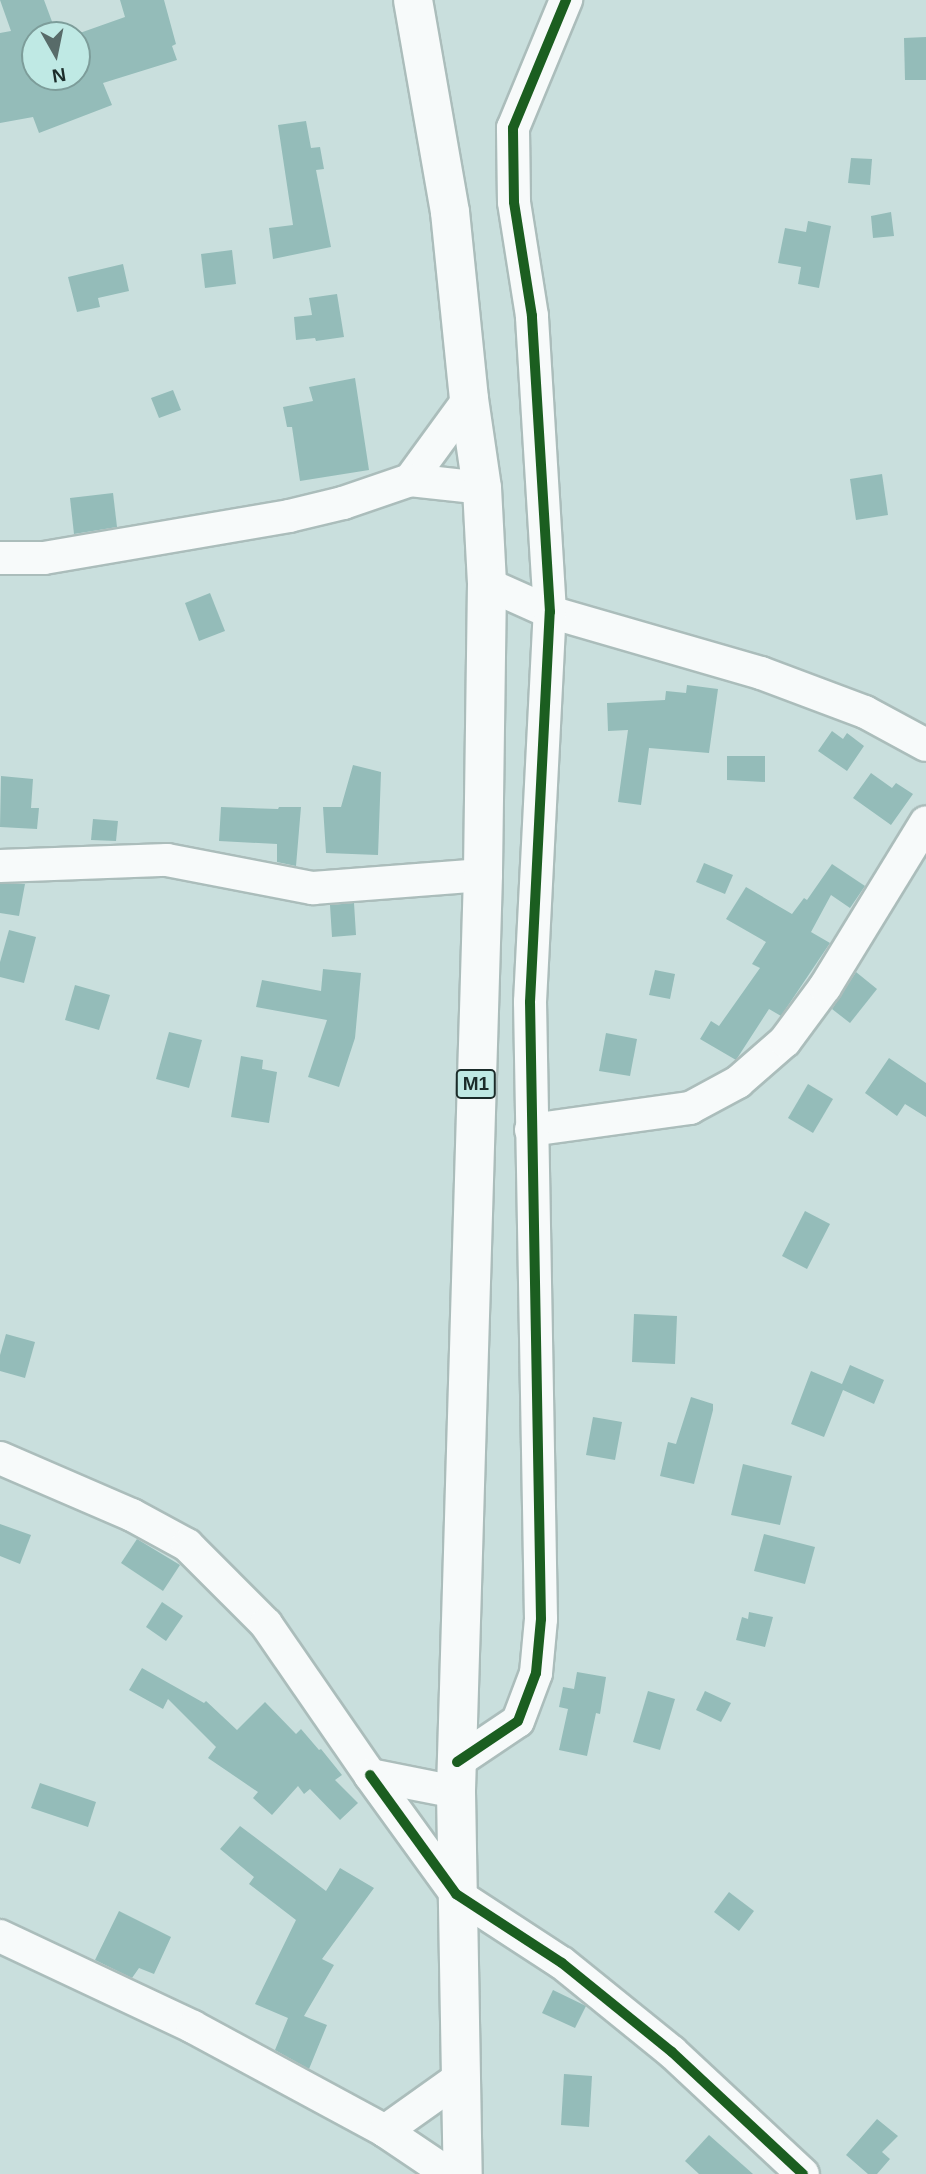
<!DOCTYPE html>
<style>
body{margin:0}
#map{position:relative;width:926px;height:2174px;overflow:hidden;background:#c9dfdd;font-family:Arial,sans-serif}
div>[style]{position:absolute}
.building>*{inset:0;background:#94bcb9}
.roads{filter:drop-shadow(2px 0 #abbdbb) drop-shadow(-2px 0 #abbdbb) drop-shadow(0 2px #abbdbb) drop-shadow(0 -2px #abbdbb)}
.street>*{height:32px;margin:-16px;padding:0 16px;transform-origin:16px;border-radius:16px;background:#f7fafa}
.highway>*{height:38px;margin:-19px;padding:0 19px;transform-origin:19px;border-radius:19px;background:#f7fafa}
.cycleway>*{height:10px;margin:-5px;padding:0 5px;transform-origin:5px;border-radius:5px;background:#1b5e20}
span{translate:-50% -50%;white-space:nowrap;text-align:center;line-height:1.15;-webkit-text-stroke:5px #bfe9e4;paint-order:stroke}
.shield-label span{padding:2px 5px;background:#bfe9e4;border:2px solid;border-radius:5px;-webkit-text-stroke-width:0}
.shield-label{font-size:19px;color:#1b2c2a;font-weight:700}
.north{position:absolute;left:21px;top:21px;width:70px;height:70px;box-sizing:border-box;background:#bfe9e4;border:2px solid #7d9d9a;border-radius:50%;rotate:171deg;font-size:19px;font-weight:700;line-height:28px;text-align:center;color:#1b2c2a}
.north::after{content:'';display:block;margin:auto;width:24px;height:32px;background:#586b69;clip-path:polygon(50% 0,100% 100%,50% 72%,0 100%)}
</style>
<div id="map">
<div class="building">
<i style="clip-path:polygon(0 0,44px 0,57px 35px,35px 35px,35px 77px,77px 77px,77px 34px,125px 17px,120px 0,164px 0,176px 44px,172px 46px,177px 60px,103px 83px,112px 105px,39px 133px,33px 117px,0 123px,0 33px,11px 31px)"></i>
<i style="clip-path:polygon(926px 37px,926px 80px,905px 80px,904px 38px)"></i>
<i style="clip-path:polygon(306px 121px,311px 148px,320px 147px,324px 169px,316px 170px,331px 247px,273px 259px,269px 228px,293px 225px,278px 125px)"></i>
<i style="clip-path:polygon(851px 158px,872px 159px,870px 185px,848px 183px)"></i>
<i style="clip-path:polygon(891px 212px,894px 236px,873px 238px,871px 216px)"></i>
<i style="clip-path:polygon(808px 221px,831px 226px,819px 288px,798px 284px,801px 267px,778px 263px,785px 228px,806px 232px)"></i>
<i style="clip-path:polygon(232px 250px,236px 284px,205px 288px,201px 254px)"></i>
<i style="clip-path:polygon(123px 264px,129px 291px,98px 298px,100px 307px,77px 312px,68px 277px)"></i>
<i style="clip-path:polygon(337px 294px,344px 337px,316px 341px,315px 338px,296px 340px,294px 317px,312px 315px,309px 298px)"></i>
<i style="clip-path:polygon(355px 378px,369px 470px,300px 481px,292px 427px,287px 427px,283px 407px,313px 401px,309px 387px)"></i>
<i style="clip-path:polygon(173px 390px,181px 410px,159px 418px,151px 398px)"></i>
<i style="clip-path:polygon(882px 474px,888px 515px,856px 520px,850px 479px)"></i>
<i style="clip-path:polygon(113px 493px,117px 527px,74px 534px,70px 498px)"></i>
<i style="clip-path:polygon(210px 593px,225px 631px,199px 641px,185px 603px)"></i>
<i style="clip-path:polygon(687px 685px,718px 689px,709px 753px,649px 748px,641px 805px,618px 802px,628px 730px,608px 731px,607px 703px,665px 700px,666px 691px,686px 693px)"></i>
<i style="clip-path:polygon(832px 731px,843px 739px,847px 733px,864px 746px,847px 771px,818px 751px)"></i>
<i style="clip-path:polygon(727px 756px,765px 756px,765px 782px,727px 780px)"></i>
<i style="clip-path:polygon(353px 765px,381px 772px,378px 855px,326px 853px,323px 807px,341px 807px)"></i>
<i style="clip-path:polygon(871px 773px,892px 788px,896px 783px,913px 794px,891px 825px,853px 798px)"></i>
<i style="clip-path:polygon(1px 776px,33px 779px,31px 808px,39px 808px,37px 829px,0 827px)"></i>
<i style="clip-path:polygon(221px 807px,278px 809px,279px 807px,301px 807px,296px 866px,277px 862px,277px 844px,219px 841px)"></i>
<i style="clip-path:polygon(93px 819px,118px 821px,116px 841px,91px 840px)"></i>
<i style="clip-path:polygon(704px 863px,733px 875px,725px 894px,696px 882px)"></i>
<i style="clip-path:polygon(832px 864px,865px 886px,850px 908px,831px 895px,811px 932px,830px 943px,781px 1016px,769px 1009px,736px 1060px,700px 1039px,711px 1021px,719px 1026px,760px 968px,752px 964px,766px 942px,726px 919px,746px 887px,792px 914px,804px 898px,807px 900px)"></i>
<i style="clip-path:polygon(0 884px,25px 884px,19px 916px,0 913px)"></i>
<i style="clip-path:polygon(354px 903px,356px 935px,332px 937px,330px 905px)"></i>
<i style="clip-path:polygon(9px 930px,36px 937px,24px 983px,0 977px,0 962px)"></i>
<i style="clip-path:polygon(323px 969px,361px 973px,355px 1038px,339px 1087px,308px 1077px,327px 1020px,256px 1007px,262px 980px,321px 991px)"></i>
<i style="clip-path:polygon(655px 970px,675px 974px,670px 999px,649px 995px)"></i>
<i style="clip-path:polygon(856px 972px,877px 989px,850px 1023px,832px 1009px)"></i>
<i style="clip-path:polygon(75px 985px,110px 995px,99px 1030px,65px 1020px)"></i>
<i style="clip-path:polygon(169px 1032px,202px 1040px,189px 1088px,156px 1079px)"></i>
<i style="clip-path:polygon(606px 1033px,637px 1039px,630px 1076px,599px 1071px)"></i>
<i style="clip-path:polygon(241px 1056px,263px 1060px,262px 1069px,277px 1072px,269px 1123px,231px 1117px)"></i>
<i style="clip-path:polygon(889px 1058px,926px 1083px,926px 1117px,905px 1104px,897px 1116px,865px 1093px)"></i>
<i style="clip-path:polygon(808px 1084px,833px 1099px,813px 1133px,788px 1118px)"></i>
<i style="clip-path:polygon(805px 1211px,830px 1224px,807px 1269px,782px 1256px)"></i>
<i style="clip-path:polygon(634px 1314px,677px 1316px,675px 1364px,632px 1362px)"></i>
<i style="clip-path:polygon(6px 1334px,35px 1342px,25px 1378px,0 1371px,0 1355px)"></i>
<i style="clip-path:polygon(850px 1365px,884px 1380px,874px 1404px,843px 1390px,824px 1437px,791px 1424px,811px 1371px,842px 1384px)"></i>
<i style="clip-path:polygon(691px 1397px,713px 1404px,713px 1410px,694px 1484px,660px 1476px,668px 1442px,676px 1444px)"></i>
<i style="clip-path:polygon(593px 1417px,622px 1422px,615px 1460px,586px 1455px)"></i>
<i style="clip-path:polygon(743px 1464px,792px 1476px,780px 1525px,731px 1515px)"></i>
<i style="clip-path:polygon(0 1524px,31px 1535px,20px 1564px,0 1556px)"></i>
<i style="clip-path:polygon(764px 1534px,815px 1547px,805px 1584px,754px 1571px)"></i>
<i style="clip-path:polygon(137px 1539px,180px 1565px,163px 1591px,121px 1563px)"></i>
<i style="clip-path:polygon(162px 1602px,183px 1616px,166px 1641px,146px 1627px)"></i>
<i style="clip-path:polygon(749px 1612px,773px 1617px,765px 1647px,736px 1640px,742px 1617px,748px 1619px)"></i>
<i style="clip-path:polygon(142px 1668px,204px 1703px,206px 1701px,237px 1730px,265px 1702px,296px 1734px,301px 1729px,319px 1750px,321px 1749px,342px 1775px,335px 1780px,358px 1803px,340px 1820px,310px 1789px,304px 1794px,298px 1786px,272px 1815px,253px 1798px,258px 1792px,208px 1758px,216px 1747px,168px 1699px,163px 1709px,129px 1690px)"></i>
<i style="clip-path:polygon(577px 1672px,606px 1677px,600px 1714px,596px 1713px,587px 1756px,559px 1750px,568px 1709px,559px 1707px,563px 1687px,574px 1689px)"></i>
<i style="clip-path:polygon(648px 1691px,675px 1699px,660px 1750px,633px 1742px)"></i>
<i style="clip-path:polygon(705px 1691px,731px 1703px,721px 1722px,696px 1710px)"></i>
<i style="clip-path:polygon(40px 1783px,96px 1802px,88px 1827px,31px 1808px)"></i>
<i style="clip-path:polygon(240px 1826px,326px 1891px,340px 1868px,374px 1888px,322px 1959px,334px 1965px,304px 2016px,327px 2025px,309px 2069px,275px 2050px,288px 2018px,255px 2004px,296px 1920px,249px 1884px,254px 1877px,220px 1849px)"></i>
<i style="clip-path:polygon(729px 1892px,754px 1911px,739px 1931px,714px 1912px)"></i>
<i style="clip-path:polygon(119px 1911px,171px 1937px,154px 1974px,139px 1968px,132px 1978px,95px 1960px)"></i>
<i style="clip-path:polygon(553px 1990px,586px 2006px,575px 2028px,542px 2013px)"></i>
<i style="clip-path:polygon(564px 2074px,592px 2076px,589px 2127px,561px 2125px)"></i>
<i style="clip-path:polygon(877px 2119px,898px 2136px,882px 2152px,890px 2159px,877px 2174px,868px 2174px,846px 2155px)"></i>
<i style="clip-path:polygon(709px 2135px,753px 2174px,699px 2174px,685px 2161px)"></i>
</div>
<div class="roads">
<div class="street">
<i style="left:410px;top:480px;width:100px;rotate:-53.9deg"></i>
<i style="left:0;top:558px;width:44px"></i>
<i style="left:44px;top:558px;width:249px;rotate:-9.7deg"></i>
<i style="left:289px;top:516px;width:56px;rotate:-13.5deg"></i>
<i style="left:343px;top:503px;width:71px;rotate:-18.9deg"></i>
<i style="left:410px;top:480px;width:72px;rotate:6.3deg"></i>
<i style="left:487px;top:584px;width:69px;rotate:24deg"></i>
<i style="left:550px;top:612px;width:220px;rotate:16.1deg"></i>
<i style="left:761px;top:673px;width:111px;rotate:20.6deg"></i>
<i style="left:865px;top:712px;width:69px;rotate:28.4deg"></i>
<i style="left:0;top:866px;width:167px;rotate:-2.1deg"></i>
<i style="left:167px;top:860px;width:149px;rotate:10.9deg"></i>
<i style="left:313px;top:888px;width:170px;rotate:-4.4deg"></i>
<i style="left:531px;top:1130px;width:161px;rotate:-7.9deg"></i>
<i style="left:690px;top:1108px;width:55px;rotate:-28.4deg"></i>
<i style="left:738px;top:1082px;width:62px;rotate:-41.1deg"></i>
<i style="left:785px;top:1041px;width:67px;rotate:-53.5deg"></i>
<i style="left:825px;top:987px;width:193px;rotate:-58.5deg"></i>
<i style="left:0;top:1458px;width:144px;rotate:23.4deg"></i>
<i style="left:132px;top:1515px;width:63px;rotate:28.6deg"></i>
<i style="left:187px;top:1545px;width:112px;rotate:45deg"></i>
<i style="left:266px;top:1624px;width:183px;rotate:55.4deg"></i>
<i style="left:370px;top:1775px;width:88px;rotate:11.2deg"></i>
<i style="left:457px;top:1762px;width:73px;rotate:-33.9deg"></i>
<i style="left:518px;top:1721px;width:51px;rotate:-69.4deg"></i>
<i style="left:536px;top:1673px;width:54px;rotate:-84.7deg"></i>
<i style="left:541px;top:1619px;width:617px;rotate:-91.02deg"></i>
<i style="left:530px;top:1002px;width:391px;rotate:-87.1deg"></i>
<i style="left:550px;top:612px;width:297px;rotate:-93.5deg"></i>
<i style="left:532px;top:316px;width:115px;rotate:-99deg"></i>
<i style="left:514px;top:202px;width:74px;rotate:-90.8deg"></i>
<i style="left:513px;top:128px;width:139px;rotate:-67.5deg"></i>
<i style="left:370px;top:1775px;width:147px;rotate:54.1deg"></i>
<i style="left:456px;top:1894px;width:126px;rotate:33.1deg"></i>
<i style="left:562px;top:1963px;width:141px;rotate:39deg"></i>
<i style="left:672px;top:2052px;width:179px;rotate:43deg"></i>
<i style="left:0;top:1936px;width:213px;rotate:25.2deg"></i>
<i style="left:193px;top:2027px;width:218px;rotate:28.4deg"></i>
<i style="left:385px;top:2131px;width:77px;rotate:33.9deg"></i>
<i style="left:385px;top:2131px;width:93px;rotate:-35.4deg"></i>
</div>
<div class="highway">
<i style="left:413px;top:0;width:215px;rotate:80.1deg"></i>
<i style="left:450px;top:212px;width:188px;rotate:84.2deg"></i>
<i style="left:469px;top:399px;width:90px;rotate:81.7deg"></i>
<i style="left:482px;top:488px;width:96px;rotate:87deg"></i>
<i style="left:487px;top:584px;width:291px;rotate:90.8deg"></i>
<i style="left:483px;top:875px;width:917px;rotate:91.69deg"></i>
<i style="left:456px;top:1792px;width:382px;rotate:89deg"></i>
</div>
</div>
<div class="cycleway">
<i style="left:457px;top:1762px;width:73px;rotate:-33.9deg"></i>
<i style="left:518px;top:1721px;width:51px;rotate:-69.4deg"></i>
<i style="left:536px;top:1673px;width:54px;rotate:-84.7deg"></i>
<i style="left:541px;top:1619px;width:617px;rotate:-91.02deg"></i>
<i style="left:530px;top:1002px;width:391px;rotate:-87.1deg"></i>
<i style="left:550px;top:612px;width:297px;rotate:-93.5deg"></i>
<i style="left:532px;top:316px;width:115px;rotate:-99deg"></i>
<i style="left:514px;top:202px;width:74px;rotate:-90.8deg"></i>
<i style="left:513px;top:128px;width:139px;rotate:-67.5deg"></i>
<i style="left:370px;top:1775px;width:147px;rotate:54.1deg"></i>
<i style="left:456px;top:1894px;width:126px;rotate:33.1deg"></i>
<i style="left:562px;top:1963px;width:141px;rotate:39deg"></i>
<i style="left:672px;top:2052px;width:179px;rotate:43deg"></i>
</div>
<div class="shield-label">
<span style="left:476px;top:1084px">M1</span>
</div>
<div class="north">N</div>
</div>
